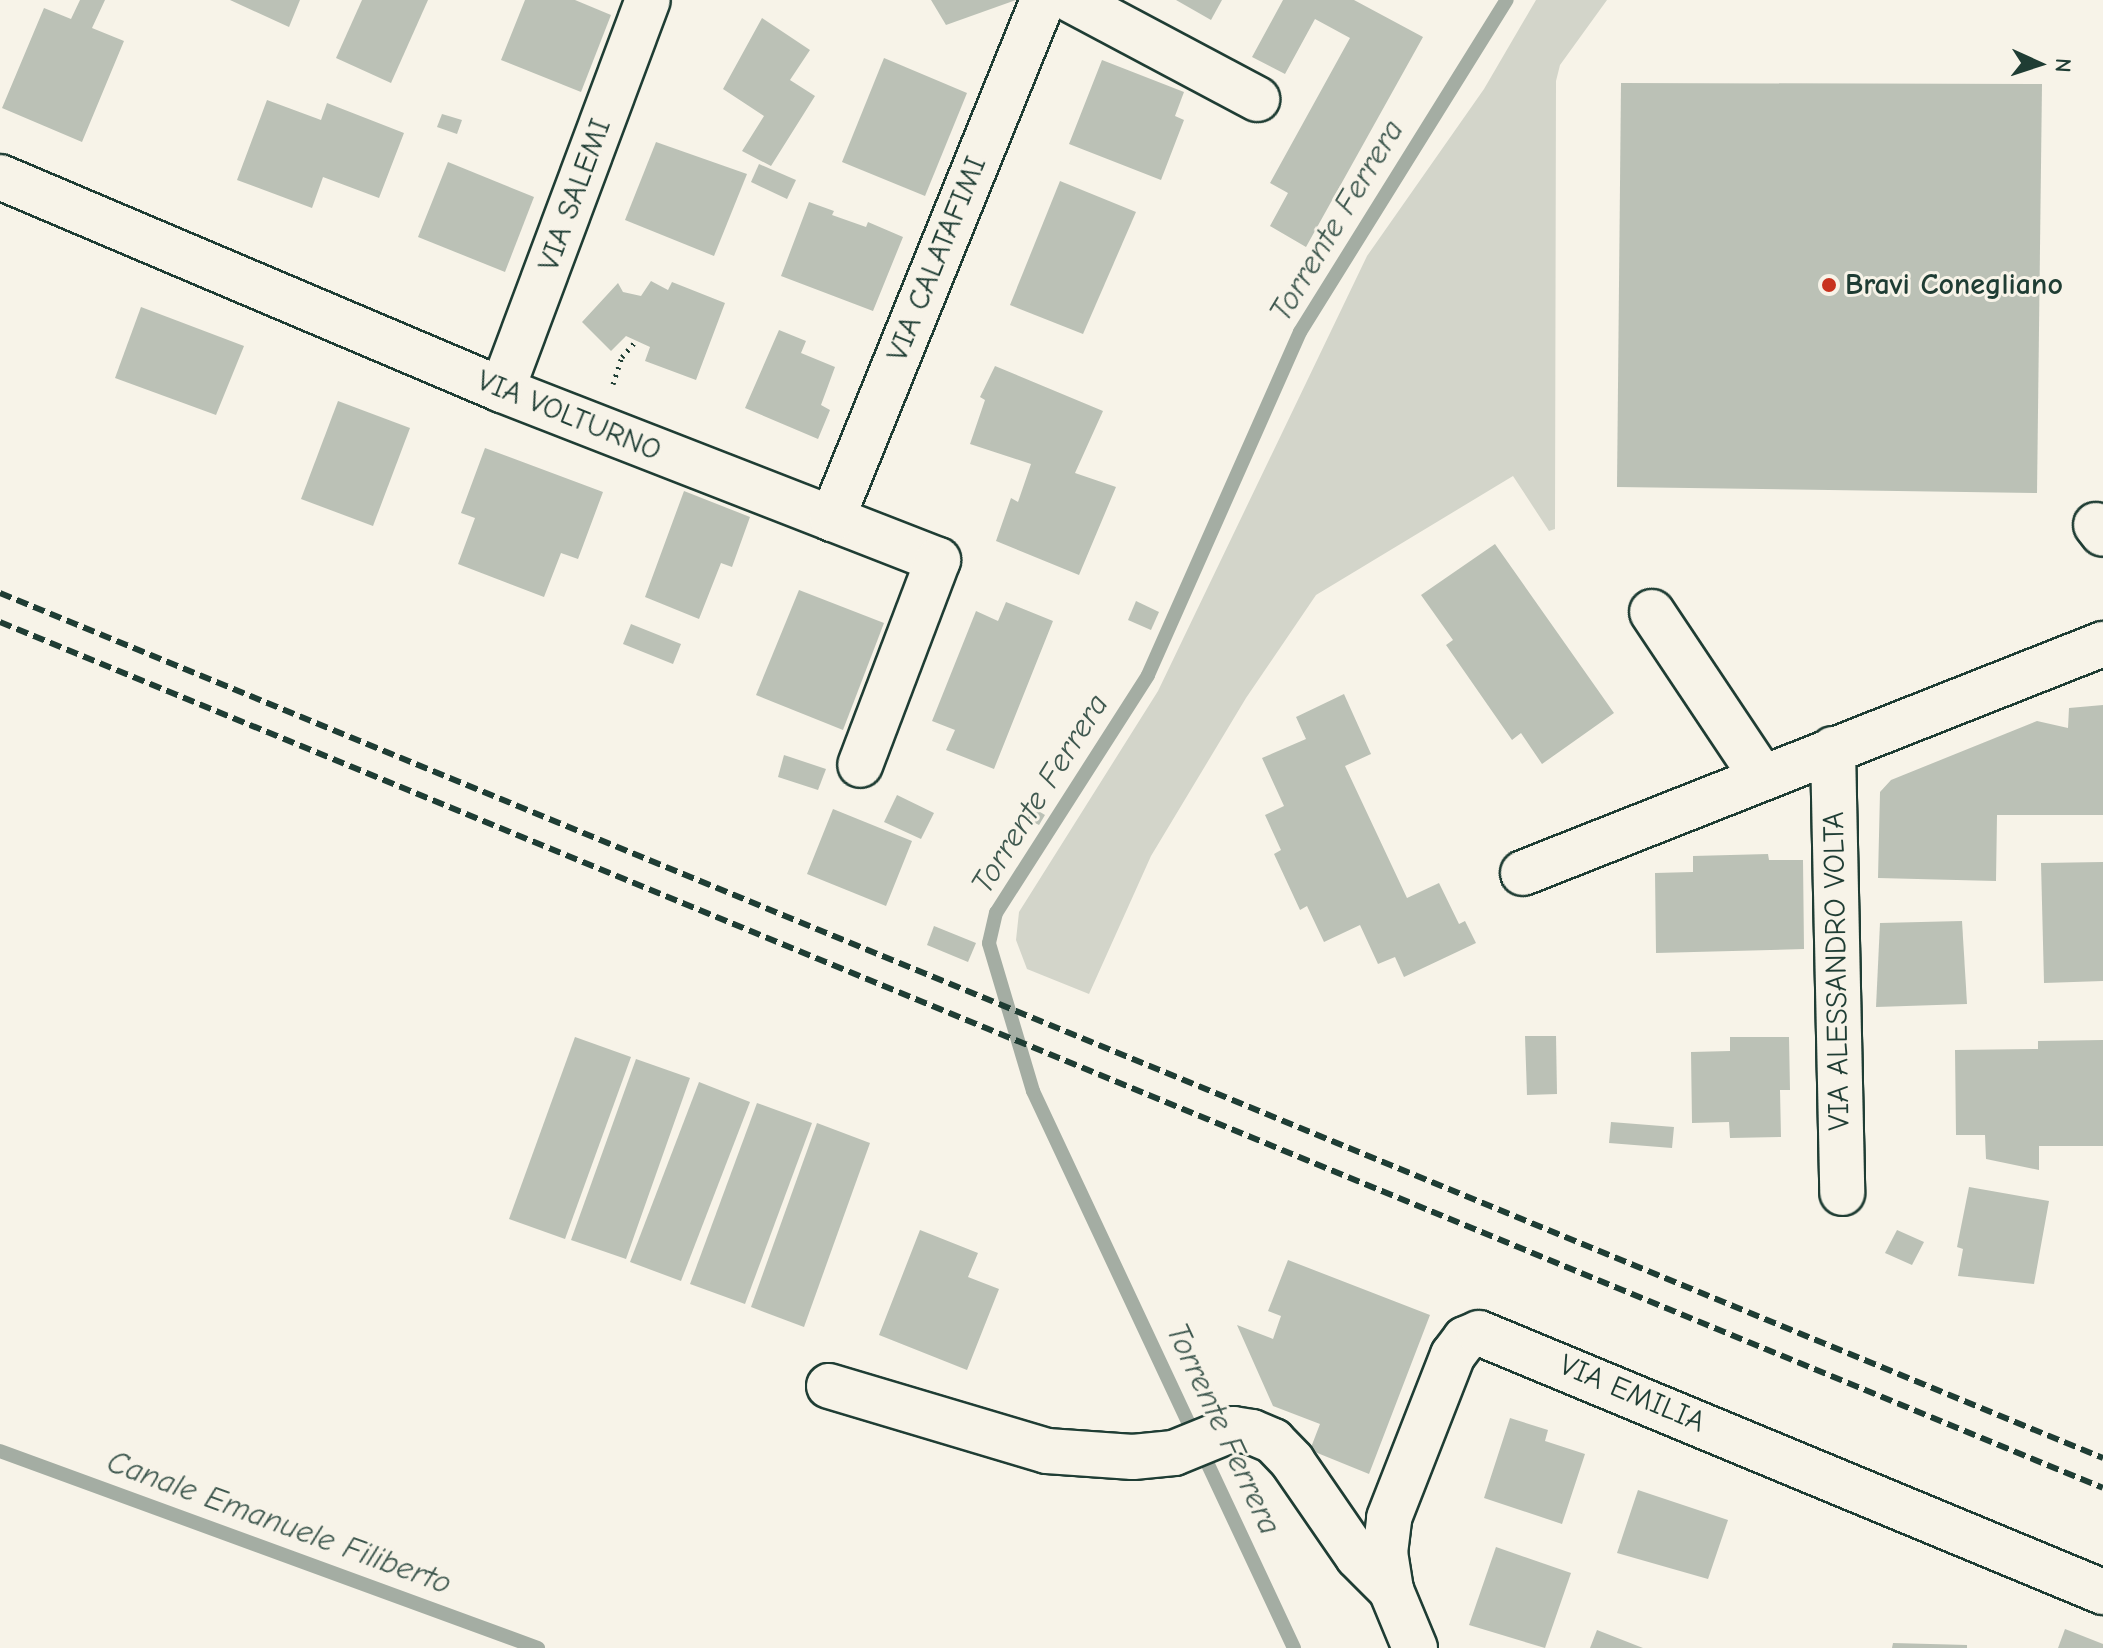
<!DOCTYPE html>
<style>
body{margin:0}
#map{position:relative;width:2103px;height:1648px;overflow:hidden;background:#f7f3e8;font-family:"Comic Neue",sans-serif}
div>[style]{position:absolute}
.green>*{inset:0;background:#d3d5ca}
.stream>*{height:14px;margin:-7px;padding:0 7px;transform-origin:7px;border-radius:7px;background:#a4ada3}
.building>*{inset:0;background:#bbc1b6}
.path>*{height:5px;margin-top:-2.5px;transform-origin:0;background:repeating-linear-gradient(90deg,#1f3d34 0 2px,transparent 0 8px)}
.roads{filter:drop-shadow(2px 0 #1f3d34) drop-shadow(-2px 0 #1f3d34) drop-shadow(0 2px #1f3d34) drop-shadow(0 -2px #1f3d34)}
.minor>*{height:44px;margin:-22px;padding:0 22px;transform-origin:22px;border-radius:22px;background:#f7f3e8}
.rail>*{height:6px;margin-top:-3px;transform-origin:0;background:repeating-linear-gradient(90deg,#1f3d34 0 12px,transparent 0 18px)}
.dots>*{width:22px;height:22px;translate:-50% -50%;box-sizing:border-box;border:4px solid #f7f3e8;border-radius:50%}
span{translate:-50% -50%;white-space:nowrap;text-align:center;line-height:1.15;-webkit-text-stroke:6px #f7f3e8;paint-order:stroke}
.street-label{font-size:30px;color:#1f3d34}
.poi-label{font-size:30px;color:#1f3d34;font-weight:700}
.left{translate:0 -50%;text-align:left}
.water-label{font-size:32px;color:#405950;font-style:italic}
.north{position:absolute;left:1999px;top:24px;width:80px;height:80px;-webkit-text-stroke:6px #f7f3e8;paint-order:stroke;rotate:93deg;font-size:22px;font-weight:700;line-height:32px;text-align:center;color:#1f3d34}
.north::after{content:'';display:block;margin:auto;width:28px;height:36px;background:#1f3d34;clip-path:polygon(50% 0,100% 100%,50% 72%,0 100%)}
</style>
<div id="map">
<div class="green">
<i style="clip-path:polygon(1536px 0,1607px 0,1560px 65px,1556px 81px,1555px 529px,1549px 531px,1513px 476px,1316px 595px,1246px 698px,1151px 856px,1089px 994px,1027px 969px,1016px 940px,1019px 912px,1158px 691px,1367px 256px,1484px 89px)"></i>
</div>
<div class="stream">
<i style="left:0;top:1451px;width:573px;rotate:20.11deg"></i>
<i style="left:1294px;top:1648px;width:615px;rotate:-115.11deg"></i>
<i style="left:1033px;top:1091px;width:154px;rotate:-106.6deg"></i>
<i style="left:989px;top:943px;width:31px;rotate:-77deg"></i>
<i style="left:996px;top:913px;width:282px;rotate:-57.4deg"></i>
<i style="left:1148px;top:675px;width:375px;rotate:-66.1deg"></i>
<i style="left:1300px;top:332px;width:391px;rotate:-58.1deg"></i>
</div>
<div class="building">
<i style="clip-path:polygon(80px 0,105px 0,92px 28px,124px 41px,82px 142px,2px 108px,44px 8px,71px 19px)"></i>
<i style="clip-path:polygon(230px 0,300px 0,289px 27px)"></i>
<i style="clip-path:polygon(362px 0,428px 0,391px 83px,336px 58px)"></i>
<i style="clip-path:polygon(525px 0,575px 0,611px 15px,581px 92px,501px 60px)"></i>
<i style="clip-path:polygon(931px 0,1016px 0,946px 25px)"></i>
<i style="clip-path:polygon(1176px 0,1222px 0,1211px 20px)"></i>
<i style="clip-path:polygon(1283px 0,1354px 0,1423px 37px,1306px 247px,1270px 226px,1288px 193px,1270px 183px,1350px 38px,1315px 19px,1285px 74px,1252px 57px)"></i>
<i style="clip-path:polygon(762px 18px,810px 50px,790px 80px,815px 96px,771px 166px,742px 151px,764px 116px,723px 89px)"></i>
<i style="clip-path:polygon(884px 58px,967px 93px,925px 196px,842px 162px)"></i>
<i style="clip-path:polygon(1102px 60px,1184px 92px,1175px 116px,1184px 120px,1161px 180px,1069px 144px)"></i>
<i style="clip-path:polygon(1621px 83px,2042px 84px,2037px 493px,1617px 487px)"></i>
<i style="clip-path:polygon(267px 100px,321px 120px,327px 103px,404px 133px,379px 198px,323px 177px,312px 208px,237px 180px)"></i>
<i style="clip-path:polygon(442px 114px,462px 120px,457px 134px,437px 127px)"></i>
<i style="clip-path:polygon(656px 142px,747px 174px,714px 256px,625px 220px)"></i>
<i style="clip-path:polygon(448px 162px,534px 197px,505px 272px,418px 237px)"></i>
<i style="clip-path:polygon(759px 164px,796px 180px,787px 199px,751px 182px)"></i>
<i style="clip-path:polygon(1060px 181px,1136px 212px,1083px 334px,1010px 305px)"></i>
<i style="clip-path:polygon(809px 202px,834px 211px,832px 215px,866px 227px,868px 222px,903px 237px,873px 311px,781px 276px)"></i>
<i style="clip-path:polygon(651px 281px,668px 290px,672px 282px,725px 303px,696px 380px,645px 361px,650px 347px,626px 336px,611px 351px,582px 322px,618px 283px,623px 292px,641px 296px)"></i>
<i style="clip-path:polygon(141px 307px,244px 346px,216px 415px,115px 378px)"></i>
<i style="clip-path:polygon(779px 330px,806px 341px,801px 353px,835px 367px,821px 405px,830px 410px,818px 439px,745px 408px)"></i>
<i style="clip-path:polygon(995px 366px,1103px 411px,1075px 473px,1116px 487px,1079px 575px,996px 541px,1011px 498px,1018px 502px,1031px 464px,970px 444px,985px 400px,980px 397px)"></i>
<i style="clip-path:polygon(338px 401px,410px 428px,373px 526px,301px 499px)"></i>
<i style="clip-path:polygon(485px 448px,603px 492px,578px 559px,561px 553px,544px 597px,458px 564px,475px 518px,461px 513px)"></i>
<i style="clip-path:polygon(684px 491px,750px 517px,732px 567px,721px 563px,699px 619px,645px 597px)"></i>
<i style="clip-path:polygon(1495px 544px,1614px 713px,1542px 764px,1521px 733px,1512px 740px,1446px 645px,1453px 640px,1421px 595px)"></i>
<i style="clip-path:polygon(799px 590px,884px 623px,843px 730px,756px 695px)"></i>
<i style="clip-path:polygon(1136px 601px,1159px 612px,1151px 630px,1128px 620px)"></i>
<i style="clip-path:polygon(1006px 602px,1053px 621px,994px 769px,946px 750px,955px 730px,932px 721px,976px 611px,998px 621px)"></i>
<i style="clip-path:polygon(631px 624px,681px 644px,673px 664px,623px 644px)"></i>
<i style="clip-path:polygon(1344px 694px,1371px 754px,1345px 766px,1407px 898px,1439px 883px,1459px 924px,1465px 921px,1476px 943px,1404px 977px,1395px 957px,1378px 964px,1360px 925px,1324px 942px,1307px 906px,1300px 910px,1274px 854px,1281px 850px,1265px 815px,1284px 806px,1262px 758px,1306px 739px,1296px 717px)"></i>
<i style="clip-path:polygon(2103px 705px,2103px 815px,1997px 815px,1996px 881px,1878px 878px,1880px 792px,1891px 780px,2037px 721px,2068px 728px,2069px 708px)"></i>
<i style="clip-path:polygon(784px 755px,826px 769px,818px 790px,778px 777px)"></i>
<i style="clip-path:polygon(897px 795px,934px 813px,921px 839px,884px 822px)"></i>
<i style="clip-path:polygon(1030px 806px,1045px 815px,1039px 825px,1023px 817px)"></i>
<i style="clip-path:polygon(833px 809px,912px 841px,886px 906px,807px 874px)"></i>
<i style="clip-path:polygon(1768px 854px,1769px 860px,1803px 860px,1804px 949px,1656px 953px,1655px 873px,1693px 872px,1693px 856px)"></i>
<i style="clip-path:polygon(2103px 862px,2103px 981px,2044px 983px,2041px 863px)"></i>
<i style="clip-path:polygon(1962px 921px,1967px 1004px,1876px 1007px,1880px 923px)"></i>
<i style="clip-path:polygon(934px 926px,976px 943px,968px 962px,927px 945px)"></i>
<i style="clip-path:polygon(1525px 1036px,1556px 1036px,1557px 1094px,1527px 1095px)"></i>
<i style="clip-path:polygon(575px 1037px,631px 1057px,565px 1239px,509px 1219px)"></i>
<i style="clip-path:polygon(1730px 1037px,1789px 1037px,1790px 1090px,1780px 1090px,1781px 1137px,1730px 1138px,1729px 1122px,1692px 1123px,1691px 1052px,1730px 1051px)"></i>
<i style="clip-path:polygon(2103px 1040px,2103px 1146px,2039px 1146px,2039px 1170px,1986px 1159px,1985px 1135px,1956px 1135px,1955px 1050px,2038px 1049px,2038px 1041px)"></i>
<i style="clip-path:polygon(636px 1059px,690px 1078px,626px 1259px,571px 1240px)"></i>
<i style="clip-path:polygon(699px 1082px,750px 1102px,681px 1281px,630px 1262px)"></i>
<i style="clip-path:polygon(757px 1103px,812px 1123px,745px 1304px,690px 1284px)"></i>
<i style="clip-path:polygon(1611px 1122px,1674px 1127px,1672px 1148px,1609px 1143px)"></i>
<i style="clip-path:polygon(817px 1123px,870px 1143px,804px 1327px,751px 1307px)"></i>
<i style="clip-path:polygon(1969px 1187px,2049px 1201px,2034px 1284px,1958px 1276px,1963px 1249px,1957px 1247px)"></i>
<i style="clip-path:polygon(920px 1230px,978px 1253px,968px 1277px,999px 1289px,967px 1370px,879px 1335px)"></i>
<i style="clip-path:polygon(1897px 1230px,1924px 1242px,1912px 1265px,1885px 1253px)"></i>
<i style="clip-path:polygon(1288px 1260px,1430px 1315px,1369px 1474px,1310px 1450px,1320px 1424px,1273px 1406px,1237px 1325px,1273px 1339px,1281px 1316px,1268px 1311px)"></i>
<i style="clip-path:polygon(1510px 1418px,1548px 1430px,1545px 1441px,1585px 1454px,1562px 1524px,1484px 1498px)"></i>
<i style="clip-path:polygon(1638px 1490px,1728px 1520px,1708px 1579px,1617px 1553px)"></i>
<i style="clip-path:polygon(1496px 1547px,1571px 1573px,1545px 1648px,1469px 1625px)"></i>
<i style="clip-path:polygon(2065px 1629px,2103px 1644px,2103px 1648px,2058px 1648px)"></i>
<i style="clip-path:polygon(1597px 1630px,1643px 1648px,1590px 1648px)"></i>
<i style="clip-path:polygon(1893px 1643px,1967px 1645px,1967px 1648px,1892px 1648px)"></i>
</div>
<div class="path">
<i style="left:613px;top:384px;width:28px;rotate:-72deg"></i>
<i style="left:622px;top:357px;width:18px;rotate:-49deg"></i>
</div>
<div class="roads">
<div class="minor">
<i style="left:1071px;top:0;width:211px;rotate:28deg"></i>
<i style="left:0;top:177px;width:545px;rotate:22.99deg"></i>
<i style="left:502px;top:390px;width:468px;rotate:21.3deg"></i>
<i style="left:938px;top:560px;width:219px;rotate:110.8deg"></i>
<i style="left:502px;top:390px;width:416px;rotate:-69.5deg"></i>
<i style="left:832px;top:519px;width:560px;rotate:-67.88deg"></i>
<i style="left:2096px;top:525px;width:11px;rotate:52deg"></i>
<i style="left:1652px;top:612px;width:198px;rotate:56.3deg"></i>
<i style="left:1833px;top:749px;width:444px;rotate:88.8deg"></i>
<i style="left:1523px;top:873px;width:624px;rotate:-21.55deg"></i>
<i style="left:829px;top:1386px;width:227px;rotate:16.6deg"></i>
<i style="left:1047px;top:1451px;width:86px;rotate:4deg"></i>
<i style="left:1133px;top:1457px;width:41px;rotate:-5.6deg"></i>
<i style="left:1174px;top:1453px;width:64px;rotate:-22.1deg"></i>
<i style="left:1233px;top:1429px;width:19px;rotate:9deg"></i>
<i style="left:1252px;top:1432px;width:23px;rotate:23deg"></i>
<i style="left:1273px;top:1441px;width:28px;rotate:46deg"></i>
<i style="left:1292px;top:1461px;width:116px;rotate:55.5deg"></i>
<i style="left:1358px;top:1557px;width:47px;rotate:45deg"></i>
<i style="left:1415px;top:1648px;width:63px;rotate:-112.5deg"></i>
<i style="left:1391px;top:1590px;width:37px;rotate:-99deg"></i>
<i style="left:1385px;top:1553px;width:35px;rotate:-83deg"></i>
<i style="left:1389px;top:1518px;width:175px;rotate:-68.6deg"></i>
<i style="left:1453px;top:1355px;width:20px;rotate:-53deg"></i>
<i style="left:1465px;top:1339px;width:15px;rotate:-23deg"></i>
<i style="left:1479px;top:1333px;width:676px;rotate:22.54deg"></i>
</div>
</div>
<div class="rail">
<i style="left:0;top:593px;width:2274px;rotate:22.36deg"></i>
<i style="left:0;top:622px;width:2274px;rotate:22.38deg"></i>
</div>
<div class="dots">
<i style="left:1829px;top:285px;background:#c8321e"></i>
</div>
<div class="street-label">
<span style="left:575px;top:195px;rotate:-70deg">VIA SALEMI</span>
<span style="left:937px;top:259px;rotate:-68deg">VIA CALATAFIMI</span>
<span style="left:569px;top:416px;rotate:22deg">VIA VOLTURNO</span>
<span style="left:1837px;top:971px;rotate:-91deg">VIA ALESSANDRO VOLTA</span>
<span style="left:1632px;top:1394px;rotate:23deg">VIA EMILIA</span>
</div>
<div class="poi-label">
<span class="left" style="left:1845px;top:285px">Bravi Conegliano</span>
</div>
<div class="water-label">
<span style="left:1337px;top:221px;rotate:-59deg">Torrente Ferrera</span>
<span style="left:1040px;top:794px;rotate:-58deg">Torrente Ferrera</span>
<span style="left:1223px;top:1429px;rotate:65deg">Torrente Ferrera</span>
<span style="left:279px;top:1523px;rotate:20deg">Canale Emanuele Filiberto</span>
</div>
<div class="north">N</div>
</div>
